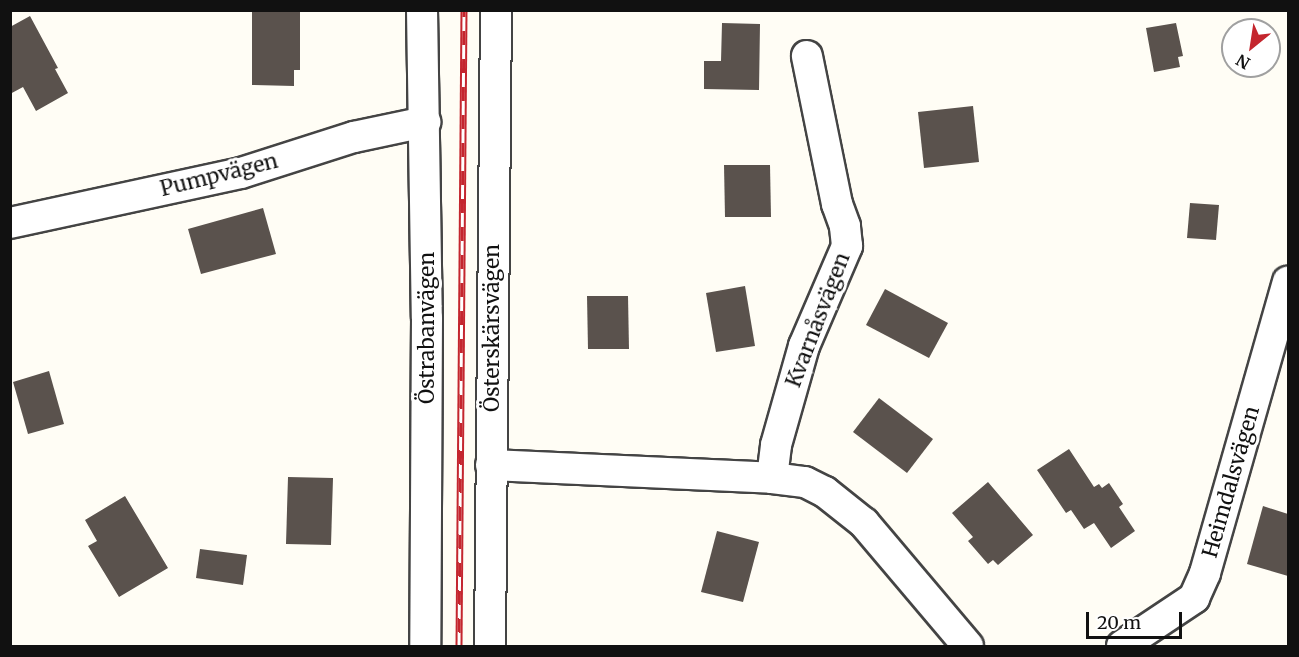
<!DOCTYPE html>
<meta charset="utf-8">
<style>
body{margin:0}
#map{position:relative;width:1299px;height:657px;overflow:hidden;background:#fffdf5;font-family:Merriweather,serif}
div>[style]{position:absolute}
.building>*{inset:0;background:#5a524d}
.roads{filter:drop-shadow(2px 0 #444) drop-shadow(-2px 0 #444) drop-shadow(0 2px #444) drop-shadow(0 -2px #444)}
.street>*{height:30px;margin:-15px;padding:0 15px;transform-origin:15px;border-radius:15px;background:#fff}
.rail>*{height:7px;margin-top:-3.5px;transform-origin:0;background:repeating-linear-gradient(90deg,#fff 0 14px,#c4262e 0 28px);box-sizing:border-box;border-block:2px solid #c4262e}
span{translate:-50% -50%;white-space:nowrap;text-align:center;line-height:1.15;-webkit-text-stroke:6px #fff;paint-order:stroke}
.street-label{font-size:21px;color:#111}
.frame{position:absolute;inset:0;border:12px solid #111;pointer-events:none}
.north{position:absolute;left:1221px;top:18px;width:60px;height:60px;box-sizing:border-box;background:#fff;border:2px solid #a0a0a0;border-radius:50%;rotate:210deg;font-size:16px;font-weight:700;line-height:24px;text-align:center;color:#111}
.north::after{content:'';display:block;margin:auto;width:21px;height:27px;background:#c4262e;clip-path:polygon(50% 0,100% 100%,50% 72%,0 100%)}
.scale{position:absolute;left:1086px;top:612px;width:96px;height:27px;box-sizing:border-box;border:3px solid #111;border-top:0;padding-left:8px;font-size:18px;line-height:21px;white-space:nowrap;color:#111;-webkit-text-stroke:4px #fff;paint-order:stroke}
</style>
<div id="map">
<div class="building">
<i style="clip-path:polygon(252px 10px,300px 10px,300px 70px,294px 70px,294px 86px,252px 85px)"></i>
<i style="clip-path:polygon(30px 16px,58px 68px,55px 69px,68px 93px,36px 111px,23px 87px,10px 94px,10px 27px)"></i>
<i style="clip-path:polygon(722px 23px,760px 24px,759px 90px,704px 89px,704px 61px,721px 61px)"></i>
<i style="clip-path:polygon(1176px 23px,1183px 56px,1178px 57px,1180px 67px,1154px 72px,1146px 28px)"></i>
<i style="clip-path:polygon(973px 106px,979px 162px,924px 168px,918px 112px)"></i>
<i style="clip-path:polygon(724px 165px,770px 165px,771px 217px,725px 217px)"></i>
<i style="clip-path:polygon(1190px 203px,1219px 205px,1216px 240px,1187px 238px)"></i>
<i style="clip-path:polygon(263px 208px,276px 254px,201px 274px,188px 229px)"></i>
<i style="clip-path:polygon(745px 286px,755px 346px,716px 352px,706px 293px)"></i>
<i style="clip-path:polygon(885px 289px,948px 323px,929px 358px,866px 325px)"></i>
<i style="clip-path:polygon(587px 296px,628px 296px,629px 349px,588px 349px)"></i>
<i style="clip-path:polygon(49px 371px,64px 424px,28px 434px,13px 382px)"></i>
<i style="clip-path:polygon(879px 398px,933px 439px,907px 473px,853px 432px)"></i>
<i style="clip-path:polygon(1069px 449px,1094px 487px,1099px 484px,1102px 488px,1109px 483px,1123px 504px,1119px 507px,1135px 531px,1111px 548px,1094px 523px,1084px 529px,1071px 510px,1066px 513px,1037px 470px)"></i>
<i style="clip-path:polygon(288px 477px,333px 478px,331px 545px,286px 544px)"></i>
<i style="clip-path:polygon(988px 482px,1033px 535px,998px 565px,993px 560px,988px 564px,968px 541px,973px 537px,952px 513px)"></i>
<i style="clip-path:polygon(125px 496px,168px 568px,119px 597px,88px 546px,97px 541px,85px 520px)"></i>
<i style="clip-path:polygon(1263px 506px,1288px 514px,1288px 576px,1247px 564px)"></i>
<i style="clip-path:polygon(717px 531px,759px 542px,743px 602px,701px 592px)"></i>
<i style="clip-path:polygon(200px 549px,247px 555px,243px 585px,196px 578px)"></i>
</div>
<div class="roads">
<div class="street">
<i style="left:422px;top:10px;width:308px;rotate:89.1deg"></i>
<i style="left:427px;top:318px;width:328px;rotate:90.3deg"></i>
<i style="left:10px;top:223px;width:236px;rotate:-12.2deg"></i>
<i style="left:241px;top:173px;width:119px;rotate:-17.7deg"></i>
<i style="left:354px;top:137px;width:73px;rotate:-11.9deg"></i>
<i style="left:491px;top:465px;width:281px;rotate:2.6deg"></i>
<i style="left:772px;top:478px;width:33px;rotate:7deg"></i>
<i style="left:805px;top:482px;width:22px;rotate:27deg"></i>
<i style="left:825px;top:492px;width:50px;rotate:38.5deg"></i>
<i style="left:864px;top:523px;width:161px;rotate:49.8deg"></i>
<i style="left:772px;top:478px;width:33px;rotate:-83deg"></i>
<i style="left:776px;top:445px;width:103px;rotate:-74.2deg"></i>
<i style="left:804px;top:346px;width:109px;rotate:-66.7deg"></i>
<i style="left:847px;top:246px;width:20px;rotate:-96deg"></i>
<i style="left:845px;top:226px;width:23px;rotate:-110deg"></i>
<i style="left:837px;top:204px;width:151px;rotate:-101.5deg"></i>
<i style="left:490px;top:646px;width:636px;rotate:-89.46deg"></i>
<i style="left:1122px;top:646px;width:87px;rotate:-33.7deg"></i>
<i style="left:1194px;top:598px;width:27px;rotate:-66deg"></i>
<i style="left:1205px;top:573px;width:303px;rotate:-74.1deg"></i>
</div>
</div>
<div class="rail">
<i style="left:459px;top:646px;width:636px;rotate:-89.55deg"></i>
</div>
<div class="street-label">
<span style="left:219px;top:175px;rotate:-14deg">Pumpvägen</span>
<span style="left:818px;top:320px;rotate:-69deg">Kvarnåsvägen</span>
<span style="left:427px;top:328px;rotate:-90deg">Östrabanvägen</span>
<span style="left:492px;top:328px;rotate:-90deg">Österskärsvägen</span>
<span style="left:1231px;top:482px;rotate:-74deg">Heimdalsvägen</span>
</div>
<div class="frame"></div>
<div class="north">N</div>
<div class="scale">20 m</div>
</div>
